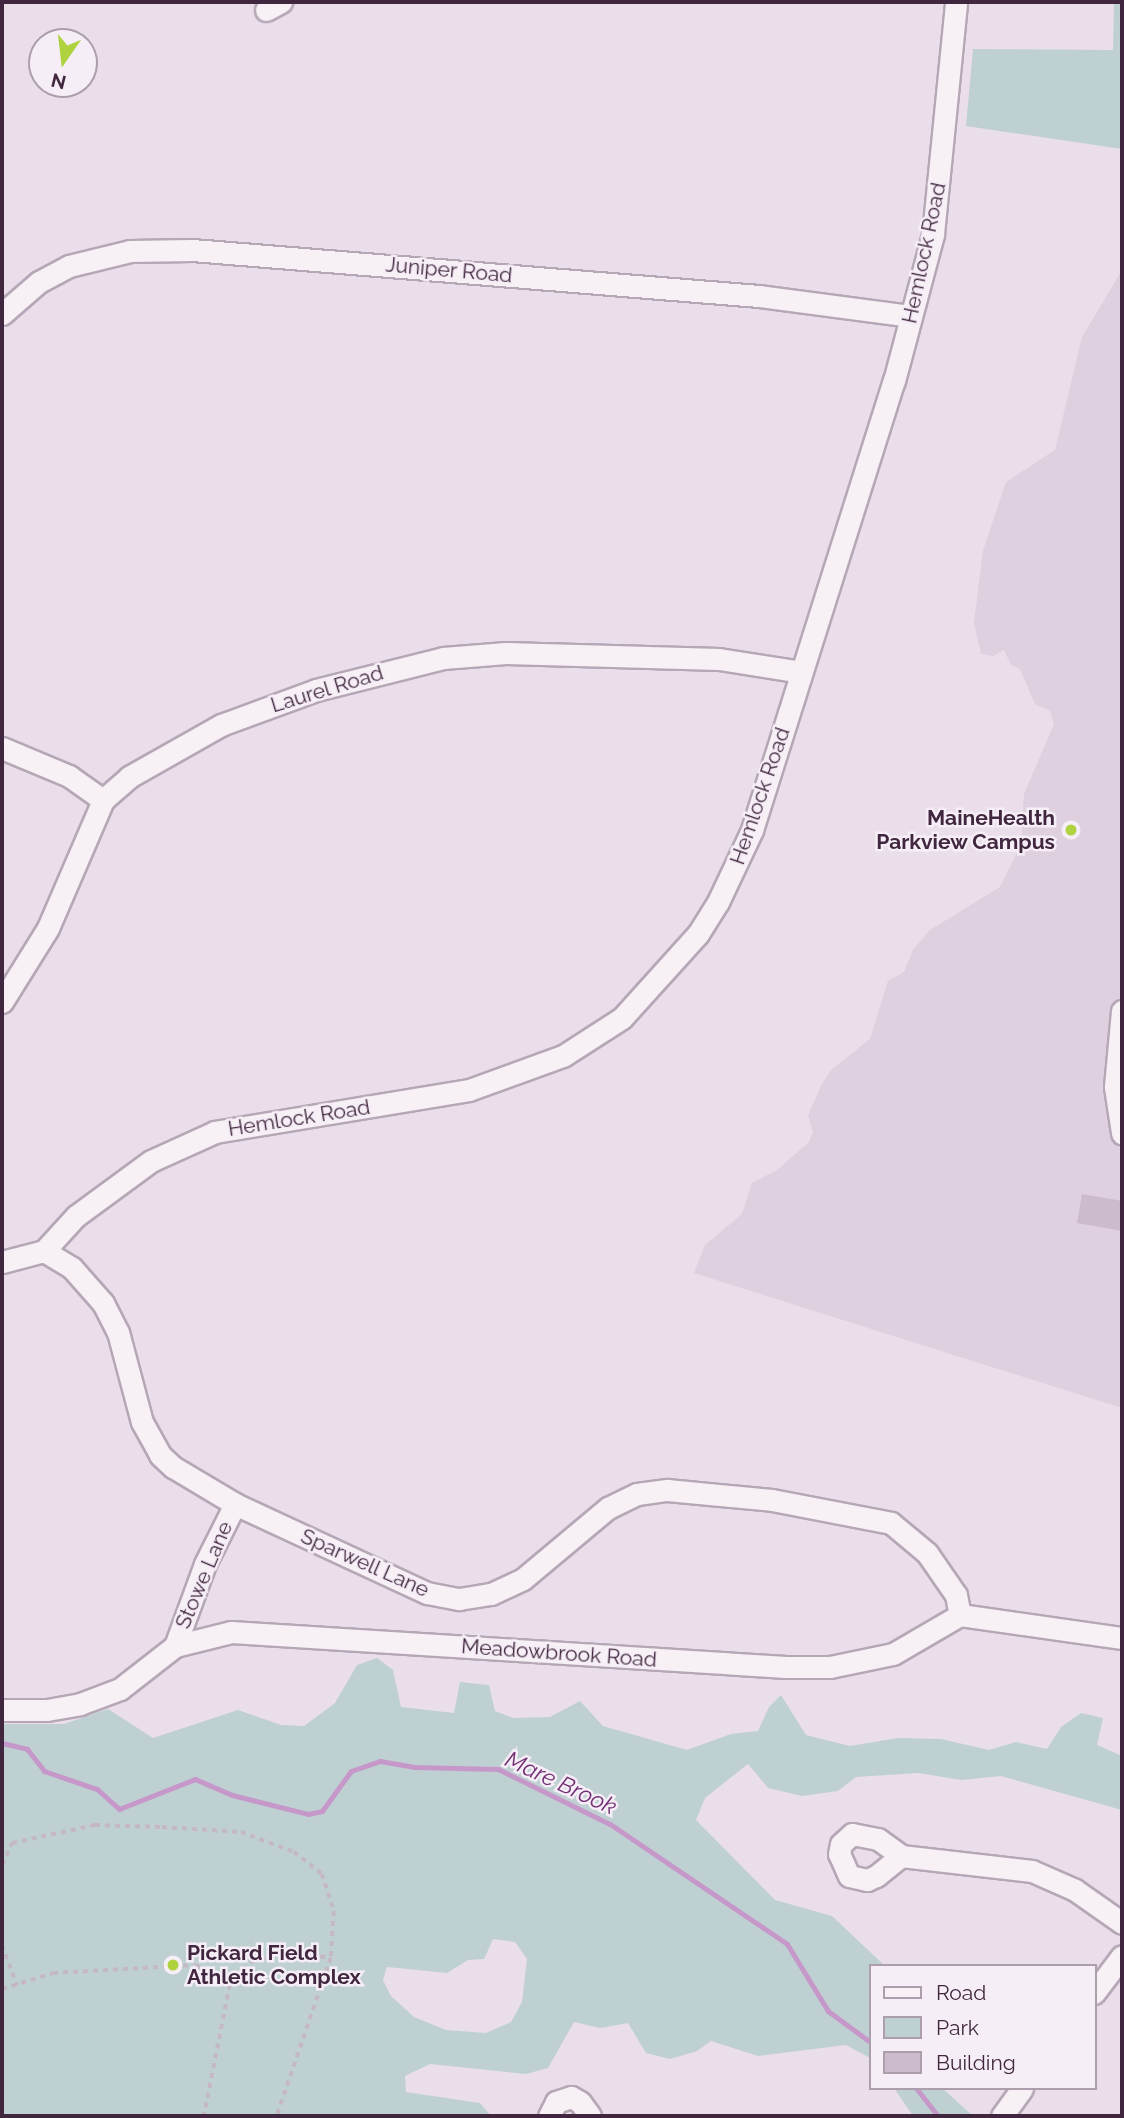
<!DOCTYPE html>
<style>
body{margin:0}
#map{position:relative;width:1124px;height:2118px;overflow:hidden;background:#e9dee9;font-family:Raleway,sans-serif}
div>[style]{position:absolute}
.built>*{inset:0;background:#ded0de}
.green>*{inset:0;background:#bfd0d3}
.stream>*{height:5px;margin:-2.5px;padding:0 2.5px;transform-origin:2.5px;border-radius:2.5px;background:#c698ca}
.building>*{inset:0;background:#ccbbcb}
.path>*{height:3.5px;margin-top:-1.75px;transform-origin:0;background:repeating-linear-gradient(90deg,#c4b8c3 0 5px,transparent 0 10px)}
.roads{filter:drop-shadow(2px 0 #b6a7b6) drop-shadow(-2px 0 #b6a7b6) drop-shadow(0 2px #b6a7b6) drop-shadow(0 -2px #b6a7b6)}
.minor>*{height:21px;margin:-10.5px;padding:0 10.5px;transform-origin:10.5px;border-radius:10.5px;background:#f7f1f6}
.dots>*{width:19px;height:19px;translate:-50% -50%;box-sizing:border-box;border:4px solid #f6eef6;border-radius:50%}
span{translate:-50% -50%;white-space:nowrap;text-align:center;line-height:1.15;-webkit-text-stroke:5px #f6eef6;paint-order:stroke}
.street-label{font-size:21px;color:#40273f}
.poi-label{font-size:21px;color:#40273f;font-weight:700}
.right{translate:-100% -50%;text-align:right}
.left{translate:0 -50%;text-align:left}
.water-label{font-size:23px;color:#722f76;font-style:italic}
.frame{position:absolute;inset:0;border:4px solid #40273f;pointer-events:none}
.legend{position:absolute;left:869px;top:1964px;width:228px;height:126px;box-sizing:border-box;background:#f6eef6;border:2px solid #ad9ead;margin:0;padding:9px 12px;list-style:none;font-size:21px;color:#40273f}
.legend li{display:flex;align-items:center;gap:14px;height:35px}
.legend b{width:35px;border:2px solid #ad9ead}
.north{position:absolute;left:28px;top:28px;width:70px;height:70px;box-sizing:border-box;background:#f6eef6;border:2px solid #ad9ead;border-radius:50%;rotate:194deg;font-size:19px;font-weight:700;line-height:28px;text-align:center;color:#40273f}
.north::after{content:'';display:block;margin:auto;width:24px;height:32px;background:#afd33e;clip-path:polygon(50% 0,100% 100%,50% 72%,0 100%)}
</style>
<div id="map">
<div class="built">
<i style="clip-path:polygon(1122px 270px,1122px 1408px,694px 1273px,705px 1245px,742px 1214px,752px 1183px,777px 1170px,809px 1142px,813px 1132px,808px 1115px,822px 1084px,831px 1070px,870px 1039px,888px 981px,904px 972px,913px 950px,930px 930px,1000px 887px,1021px 845px,1024px 794px,1054px 724px,1050px 711px,1035px 704px,1020px 669px,1011px 665px,1004px 650px,993px 656px,981px 654px,974px 623px,983px 551px,1006px 482px,1055px 450px,1082px 337px)"></i>
</div>
<div class="green">
<i style="clip-path:polygon(1114px 2px,1122px 2px,1122px 149px,966px 126px,973px 49px,1113px 50px)"></i>
<i style="clip-path:polygon(evenodd,377px 1658px,393px 1670px,401px 1707px,454px 1713px,460px 1682px,489px 1685px,495px 1711px,513px 1718px,550px 1717px,580px 1701px,603px 1726px,687px 1750px,731px 1734px,758px 1731px,769px 1707px,781px 1695px,806px 1735px,850px 1746px,898px 1738px,941px 1739px,989px 1750px,1016px 1742px,1047px 1749px,1061px 1727px,1081px 1713px,1103px 1718px,1097px 1745px,1122px 1756px,1122px 1810px,1001px 1776px,961px 1780px,919px 1773px,856px 1777px,838px 1791px,802px 1796px,768px 1788px,748px 1764px,705px 1798px,696px 1820px,775px 1900px,832px 1916px,885px 1966px,870px 1966px,870px 2058px,846px 2045px,758px 2056px,711px 2041px,697px 2051px,670px 2059px,646px 2053px,628px 2023px,600px 2028px,574px 2022px,548px 2068px,526px 2074px,430px 2064px,405px 2076px,406px 2092px,480px 2103px,491px 2116px,2px 2116px,2px 1724px,64px 1724px,108px 1709px,153px 1738px,238px 1710px,281px 1725px,304px 1726px,335px 1703px,357px 1665px,377px 1658px,493px 1939px,515px 1942px,527px 1959px,522px 2002px,511px 2022px,486px 2033px,446px 2030px,414px 2017px,391px 1996px,383px 1980px,387px 1967px,447px 1973px,468px 1960px,484px 1959px,493px 1939px)"></i>
<i style="clip-path:polygon(894px 2088px,942px 2088px,973px 2116px,913px 2116px)"></i>
</div>
<div class="stream">
<i style="left:2px;top:1743px;width:26px;rotate:13deg"></i>
<i style="left:27px;top:1749px;width:28px;rotate:52deg"></i>
<i style="left:44px;top:1771px;width:56px;rotate:18.8deg"></i>
<i style="left:97px;top:1789px;width:30px;rotate:42deg"></i>
<i style="left:119px;top:1809px;width:82px;rotate:-21.5deg"></i>
<i style="left:195px;top:1779px;width:40px;rotate:23.4deg"></i>
<i style="left:232px;top:1795px;width:78px;rotate:14deg"></i>
<i style="left:308px;top:1814px;width:14px;rotate:-12deg"></i>
<i style="left:322px;top:1811px;width:49px;rotate:-54.1deg"></i>
<i style="left:351px;top:1771px;width:31px;rotate:-19deg"></i>
<i style="left:380px;top:1761px;width:35px;rotate:10deg"></i>
<i style="left:414px;top:1767px;width:84px;rotate:1.4deg"></i>
<i style="left:498px;top:1769px;width:125px;rotate:26.2deg"></i>
<i style="left:610px;top:1824px;width:214px;rotate:34.1deg"></i>
<i style="left:787px;top:1944px;width:79px;rotate:58.5deg"></i>
<i style="left:828px;top:2011px;width:52px;rotate:36.4deg"></i>
<i style="left:916px;top:2088px;width:36px;rotate:52deg"></i>
</div>
<div class="building">
<i style="clip-path:polygon(1082px 1194px,1122px 1201px,1122px 1231px,1077px 1223px)"></i>
</div>
<div class="path">
<i style="left:2px;top:1865px;width:24px;rotate:-66deg"></i>
<i style="left:12px;top:1843px;width:85px;rotate:-12.2deg"></i>
<i style="left:95px;top:1825px;width:67px;rotate:1.7deg"></i>
<i style="left:162px;top:1827px;width:79px;rotate:3.6deg"></i>
<i style="left:241px;top:1832px;width:57px;rotate:20.7deg"></i>
<i style="left:294px;top:1852px;width:36px;rotate:38deg"></i>
<i style="left:322px;top:1874px;width:39px;rotate:72deg"></i>
<i style="left:334px;top:1911px;width:47px;rotate:93.7deg"></i>
<i style="left:331px;top:1958px;width:167px;rotate:108.9deg"></i>
<i style="left:2px;top:1945px;width:43px;rotate:69.4deg"></i>
<i style="left:230px;top:1985px;width:31px;rotate:-48deg"></i>
<i style="left:251px;top:1962px;width:42px;rotate:-16.7deg"></i>
<i style="left:291px;top:1950px;width:40px;rotate:12deg"></i>
<i style="left:2px;top:1989px;width:53px;rotate:-17.4deg"></i>
<i style="left:53px;top:1973px;width:143px;rotate:-3.2deg"></i>
<i style="left:196px;top:1965px;width:39px;rotate:30deg"></i>
<i style="left:230px;top:1985px;width:134px;rotate:101.2deg"></i>
</div>
<div class="roads">
<div class="minor">
<i style="left:266px;top:10px;width:17px;rotate:-28deg"></i>
<i style="left:2px;top:314px;width:49px;rotate:-40.9deg"></i>
<i style="left:39px;top:282px;width:34px;rotate:-28deg"></i>
<i style="left:69px;top:266px;width:63px;rotate:-13.8deg"></i>
<i style="left:130px;top:251px;width:62px;rotate:-0.9deg"></i>
<i style="left:192px;top:250px;width:569px;rotate:4.64deg"></i>
<i style="left:759px;top:296px;width:153px;rotate:7.5deg"></i>
<i style="left:2px;top:748px;width:73px;rotate:22.7deg"></i>
<i style="left:69px;top:776px;width:42px;rotate:35.2deg"></i>
<i style="left:2px;top:1002px;width:87px;rotate:-58.1deg"></i>
<i style="left:48px;top:928px;width:139px;rotate:-66.7deg"></i>
<i style="left:103px;top:800px;width:35px;rotate:-41deg"></i>
<i style="left:129px;top:777px;width:106px;rotate:-29.5deg"></i>
<i style="left:221px;top:725px;width:101px;rotate:-20.2deg"></i>
<i style="left:316px;top:690px;width:131px;rotate:-14.1deg"></i>
<i style="left:443px;top:658px;width:63px;rotate:-4.5deg"></i>
<i style="left:506px;top:653px;width:213px;rotate:1.6deg"></i>
<i style="left:719px;top:659px;width:83px;rotate:9deg"></i>
<i style="left:1122px;top:1011px;width:76px;rotate:95.3deg"></i>
<i style="left:1115px;top:1087px;width:47px;rotate:81.3deg"></i>
<i style="left:44px;top:1251px;width:47px;rotate:-47.6deg"></i>
<i style="left:76px;top:1216px;width:93px;rotate:-36.3deg"></i>
<i style="left:151px;top:1161px;width:70px;rotate:-24.4deg"></i>
<i style="left:215px;top:1132px;width:257px;rotate:-9.4deg"></i>
<i style="left:469px;top:1090px;width:100px;rotate:-19.9deg"></i>
<i style="left:563px;top:1056px;width:70px;rotate:-32.8deg"></i>
<i style="left:622px;top:1018px;width:113px;rotate:-47.9deg"></i>
<i style="left:698px;top:934px;width:38px;rotate:-58deg"></i>
<i style="left:718px;top:902px;width:80px;rotate:-64.7deg"></i>
<i style="left:752px;top:830px;width:471px;rotate:-72.5deg"></i>
<i style="left:894px;top:381px;width:152px;rotate:-75.1deg"></i>
<i style="left:933px;top:234px;width:233px;rotate:-84.3deg"></i>
<i style="left:2px;top:1262px;width:43px;rotate:-14.7deg"></i>
<i style="left:44px;top:1251px;width:33px;rotate:31deg"></i>
<i style="left:72px;top:1268px;width:47px;rotate:48.5deg"></i>
<i style="left:103px;top:1303px;width:33px;rotate:63deg"></i>
<i style="left:118px;top:1332px;width:93px;rotate:75.1deg"></i>
<i style="left:142px;top:1422px;width:38px;rotate:61deg"></i>
<i style="left:160px;top:1455px;width:18px;rotate:43deg"></i>
<i style="left:173px;top:1467px;width:72px;rotate:30.8deg"></i>
<i style="left:235px;top:1504px;width:212px;rotate:24.9deg"></i>
<i style="left:427px;top:1593px;width:33px;rotate:11deg"></i>
<i style="left:459px;top:1599px;width:32px;rotate:-9deg"></i>
<i style="left:491px;top:1594px;width:35px;rotate:-25deg"></i>
<i style="left:523px;top:1579px;width:111px;rotate:-39.9deg"></i>
<i style="left:608px;top:1508px;width:32px;rotate:-26deg"></i>
<i style="left:637px;top:1494px;width:30px;rotate:-8deg"></i>
<i style="left:667px;top:1490px;width:105px;rotate:5.4deg"></i>
<i style="left:772px;top:1500px;width:121px;rotate:10.9deg"></i>
<i style="left:891px;top:1523px;width:47px;rotate:39.8deg"></i>
<i style="left:927px;top:1553px;width:51px;rotate:55.4deg"></i>
<i style="left:956px;top:1595px;width:20px;rotate:79deg"></i>
<i style="left:175px;top:1646px;width:87px;rotate:-69.9deg"></i>
<i style="left:205px;top:1564px;width:67px;rotate:-63.4deg"></i>
<i style="left:2px;top:1710px;width:45px"></i>
<i style="left:47px;top:1710px;width:34px;rotate:-10deg"></i>
<i style="left:80px;top:1704px;width:43px;rotate:-20.6deg"></i>
<i style="left:120px;top:1689px;width:70px;rotate:-38deg"></i>
<i style="left:175px;top:1646px;width:58px;rotate:-14deg"></i>
<i style="left:231px;top:1632px;width:556px;rotate:3.61deg"></i>
<i style="left:786px;top:1667px;width:44px"></i>
<i style="left:830px;top:1667px;width:64px;rotate:-11.7deg"></i>
<i style="left:893px;top:1654px;width:78px;rotate:-30.2deg"></i>
<i style="left:960px;top:1615px;width:164px;rotate:8.1deg"></i>
<i style="left:852px;top:1834px;width:26px;rotate:11deg"></i>
<i style="left:878px;top:1839px;width:29px;rotate:36deg"></i>
<i style="left:901px;top:1856px;width:32px;rotate:141deg"></i>
<i style="left:876px;top:1876px;width:10px;rotate:156deg"></i>
<i style="left:867px;top:1880px;width:18px;rotate:-167deg"></i>
<i style="left:849px;top:1876px;width:24px;rotate:-114deg"></i>
<i style="left:839px;top:1854px;width:10px;rotate:-79deg"></i>
<i style="left:841px;top:1844px;width:15px;rotate:-42deg"></i>
<i style="left:901px;top:1856px;width:132px;rotate:6.5deg"></i>
<i style="left:1032px;top:1871px;width:47px;rotate:23.8deg"></i>
<i style="left:1075px;top:1890px;width:57px;rotate:35.1deg"></i>
<i style="left:1094px;top:1993px;width:46px;rotate:-52.9deg"></i>
<i style="left:549px;top:2116px;width:16px;rotate:-63deg"></i>
<i style="left:556px;top:2102px;width:16px;rotate:-18deg"></i>
<i style="left:571px;top:2097px;width:10px;rotate:29deg"></i>
<i style="left:580px;top:2102px;width:17px;rotate:54deg"></i>
<i style="left:1002px;top:2116px;width:34px;rotate:-54deg"></i>
</div>
</div>
<div class="dots">
<i style="left:1071px;top:830px;background:#afd33e"></i>
<i style="left:173px;top:1965px;background:#afd33e"></i>
</div>
<div class="street-label">
<span style="left:924px;top:253px;rotate:-78deg">Hemlock Road</span>
<span style="left:449px;top:270px;rotate:5deg">Juniper Road</span>
<span style="left:327px;top:689px;rotate:-17deg">Laurel Road</span>
<span style="left:760px;top:796px;rotate:-71deg">Hemlock Road</span>
<span style="left:299px;top:1118px;rotate:-9deg">Hemlock Road</span>
<span style="left:365px;top:1563px;rotate:24deg">Sparwell Lane</span>
<span style="left:204px;top:1575px;rotate:-67deg">Stowe Lane</span>
<span style="left:559px;top:1653px;rotate:4deg">Meadowbrook Road</span>
</div>
<div class="poi-label">
<span class="right" style="left:1055px;top:830px">MaineHealth<br>Parkview Campus</span>
<span class="left" style="left:187px;top:1965px">Pickard Field<br>Athletic Complex</span>
</div>
<div class="water-label">
<span style="left:561px;top:1783px;rotate:25deg">Mare Brook</span>
</div>
<div class="frame"></div>
<ul class="legend">
<li><b style="height:9px;background:#f7f1f6"></b>Road</li>
<li><b style="height:19px;background:#bfd0d3"></b>Park</li>
<li><b style="height:19px;background:#ccbbcb"></b>Building</li>
</ul>
<div class="north">N</div>
</div>
